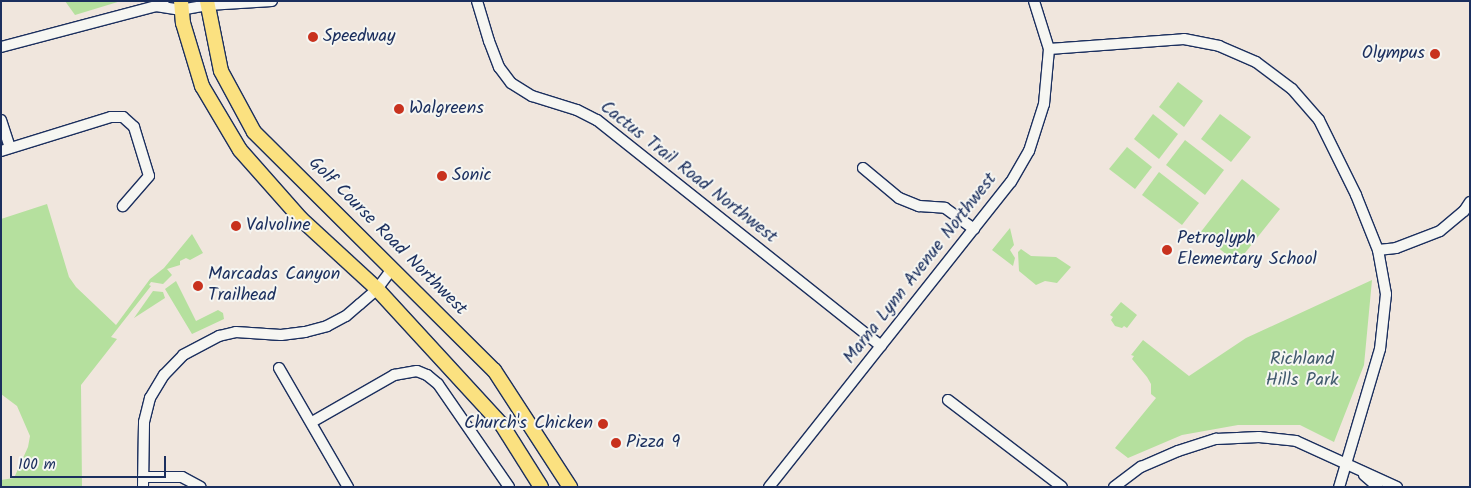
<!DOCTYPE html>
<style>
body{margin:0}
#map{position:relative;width:1471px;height:488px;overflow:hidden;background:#f0e6dd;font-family:Kalam,sans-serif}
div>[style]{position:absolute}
.green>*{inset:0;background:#b5e09e}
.roads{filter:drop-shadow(1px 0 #1b2f5e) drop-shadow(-1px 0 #1b2f5e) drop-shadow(0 1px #1b2f5e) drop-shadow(0 -1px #1b2f5e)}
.minor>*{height:10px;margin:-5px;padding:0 5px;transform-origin:5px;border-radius:5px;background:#f6f6f2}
.major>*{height:14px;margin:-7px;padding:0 7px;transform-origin:7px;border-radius:7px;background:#fbe180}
.dots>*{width:14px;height:14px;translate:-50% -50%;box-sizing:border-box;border:2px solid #f6f6f2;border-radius:50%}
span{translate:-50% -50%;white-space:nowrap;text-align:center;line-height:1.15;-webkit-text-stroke:4px #f6f6f2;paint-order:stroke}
.poi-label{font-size:18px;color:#1b2f5e}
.left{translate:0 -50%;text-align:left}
.right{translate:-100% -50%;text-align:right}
.street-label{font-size:18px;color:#1b2f5e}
.park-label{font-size:18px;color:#425b6e}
.frame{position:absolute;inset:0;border:2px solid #1b2f5e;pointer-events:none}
.scale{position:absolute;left:10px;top:456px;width:156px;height:22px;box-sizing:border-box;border:2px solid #1b2f5e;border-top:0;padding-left:6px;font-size:15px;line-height:18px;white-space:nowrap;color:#1b2f5e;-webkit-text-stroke:4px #f6f6f2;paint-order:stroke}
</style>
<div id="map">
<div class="green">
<i style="clip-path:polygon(65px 1px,121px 1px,75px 15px)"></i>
<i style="clip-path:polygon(1178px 82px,1203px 101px,1184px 127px,1159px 107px)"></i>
<i style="clip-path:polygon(1153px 114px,1178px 134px,1159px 159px,1134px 139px)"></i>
<i style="clip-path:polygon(1220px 114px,1251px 137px,1231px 162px,1201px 139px)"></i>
<i style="clip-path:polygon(1185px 140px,1224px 170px,1205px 195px,1166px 165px)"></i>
<i style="clip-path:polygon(1127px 147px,1152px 167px,1135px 189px,1109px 169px)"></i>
<i style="clip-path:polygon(1159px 172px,1199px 203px,1182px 225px,1142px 195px)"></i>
<i style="clip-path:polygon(1242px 179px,1280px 209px,1237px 263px,1200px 233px)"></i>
<i style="clip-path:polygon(47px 204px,69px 277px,76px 287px,116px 325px,150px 279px,164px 268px,192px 234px,203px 253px,190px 260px,186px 258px,180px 261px,180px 265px,167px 269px,172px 275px,163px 284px,151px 282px,149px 285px,151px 286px,111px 337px,117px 339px,81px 385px,82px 487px,1px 487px,1px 480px,14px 478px,28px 447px,30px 436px,17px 406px,1px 394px,1px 219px)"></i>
<i style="clip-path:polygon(1010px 228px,1014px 245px,1010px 250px,1015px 258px,1013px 266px,992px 250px)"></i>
<i style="clip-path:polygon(1021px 249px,1031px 256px,1056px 257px,1071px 267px,1057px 283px,1045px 281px,1036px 285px,1019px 271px,1018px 252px)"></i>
<i style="clip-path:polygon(1372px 280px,1364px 365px,1334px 442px,1300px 425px,1238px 425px,1182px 435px,1128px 458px,1115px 448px,1156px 398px,1151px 394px,1151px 384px,1147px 377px,1132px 359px,1134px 356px,1131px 355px,1143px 340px,1189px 376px,1246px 338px)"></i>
<i style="clip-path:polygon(176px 281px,196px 321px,218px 310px,223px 313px,224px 319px,192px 334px,165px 289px)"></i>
<i style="clip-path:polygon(153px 291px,163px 292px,165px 298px,134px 318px)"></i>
<i style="clip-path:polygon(1121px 302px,1137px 315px,1127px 328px,1124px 326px,1122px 328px,1115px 326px,1111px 320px,1113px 317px,1110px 315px)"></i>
</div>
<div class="roads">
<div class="minor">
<i style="left:477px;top:1px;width:42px;rotate:73.3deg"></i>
<i style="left:489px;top:41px;width:28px;rotate:69deg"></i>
<i style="left:499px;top:67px;width:20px;rotate:53deg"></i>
<i style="left:511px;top:83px;width:25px;rotate:32deg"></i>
<i style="left:532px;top:96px;width:47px;rotate:17.3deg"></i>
<i style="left:577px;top:110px;width:22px;rotate:27deg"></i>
<i style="left:597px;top:120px;width:363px;rotate:38.5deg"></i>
<i style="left:156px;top:6px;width:24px;rotate:9deg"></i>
<i style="left:180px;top:10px;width:28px;rotate:-10deg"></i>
<i style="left:208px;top:5px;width:64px;rotate:-3.6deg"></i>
<i style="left:1px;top:47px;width:160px;rotate:-14.8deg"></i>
<i style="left:156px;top:6px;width:9px;rotate:-32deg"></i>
<i style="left:1049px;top:49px;width:135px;rotate:-4.2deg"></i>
<i style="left:1184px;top:39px;width:36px;rotate:11deg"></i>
<i style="left:1219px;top:46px;width:40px;rotate:23.4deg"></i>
<i style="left:1256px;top:62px;width:45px;rotate:36.9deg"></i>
<i style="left:1292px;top:89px;width:41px;rotate:48.9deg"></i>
<i style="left:1319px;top:120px;width:84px;rotate:63.7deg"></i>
<i style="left:1356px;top:195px;width:59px;rotate:68.2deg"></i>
<i style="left:1378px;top:250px;width:45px;rotate:79.7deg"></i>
<i style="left:1386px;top:294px;width:55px;rotate:96.2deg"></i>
<i style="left:1380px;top:349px;width:144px;rotate:106.5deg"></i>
<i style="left:1px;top:120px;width:29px;rotate:72deg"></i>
<i style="left:1px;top:151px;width:115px;rotate:-17.2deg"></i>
<i style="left:111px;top:117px;width:12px"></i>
<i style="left:123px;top:117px;width:15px;rotate:42deg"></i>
<i style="left:134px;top:127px;width:51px;rotate:73deg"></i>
<i style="left:149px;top:176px;width:40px;rotate:131deg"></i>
<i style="left:863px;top:168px;width:47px;rotate:39.8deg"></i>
<i style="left:899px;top:198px;width:22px;rotate:22deg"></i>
<i style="left:919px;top:206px;width:26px;rotate:4deg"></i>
<i style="left:945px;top:208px;width:36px;rotate:36deg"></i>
<i style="left:1378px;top:250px;width:18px;rotate:-6deg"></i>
<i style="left:1396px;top:248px;width:47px;rotate:-21.1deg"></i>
<i style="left:1440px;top:231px;width:31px;rotate:-40deg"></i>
<i style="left:1464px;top:211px;width:11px;rotate:-56deg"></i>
<i style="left:279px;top:368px;width:138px;rotate:59.9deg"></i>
<i style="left:948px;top:400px;width:143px;rotate:37.3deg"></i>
<i style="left:312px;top:422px;width:95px;rotate:-29.8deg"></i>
<i style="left:394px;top:375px;width:23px;rotate:-10deg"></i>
<i style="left:417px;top:371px;width:11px;rotate:22deg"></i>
<i style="left:427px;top:375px;width:14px;rotate:39deg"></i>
<i style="left:438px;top:384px;width:125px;rotate:55.4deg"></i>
<i style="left:1364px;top:475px;width:18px;rotate:41deg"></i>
<i style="left:143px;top:477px;width:39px"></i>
<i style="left:182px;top:477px;width:21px;rotate:28deg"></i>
<i style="left:143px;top:487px;width:65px;rotate:-89.1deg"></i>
<i style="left:144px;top:422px;width:25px;rotate:-76deg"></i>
<i style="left:150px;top:398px;width:27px;rotate:-59deg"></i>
<i style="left:164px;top:375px;width:28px;rotate:-46deg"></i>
<i style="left:183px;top:355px;width:41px;rotate:-27.8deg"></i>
<i style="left:219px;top:336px;width:17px;rotate:-13deg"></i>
<i style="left:236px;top:332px;width:45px;rotate:3.8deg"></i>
<i style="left:281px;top:335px;width:24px;rotate:-7deg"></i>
<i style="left:305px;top:332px;width:23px;rotate:-15deg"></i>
<i style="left:327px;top:326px;width:21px;rotate:-28deg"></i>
<i style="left:346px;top:316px;width:18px;rotate:-41deg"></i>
<i style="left:360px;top:304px;width:23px;rotate:-41deg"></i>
<i style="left:377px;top:289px;width:26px;rotate:-53deg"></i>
<i style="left:769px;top:487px;width:389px;rotate:-51.6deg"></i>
<i style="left:1011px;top:182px;width:36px;rotate:-60deg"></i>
<i style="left:1029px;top:151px;width:49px;rotate:-72.3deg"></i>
<i style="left:1044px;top:104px;width:55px;rotate:-84.8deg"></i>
<i style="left:1049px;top:49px;width:50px;rotate:-107.4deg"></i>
<i style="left:1114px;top:487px;width:34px;rotate:-37deg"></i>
<i style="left:1141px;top:467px;width:40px;rotate:-23.4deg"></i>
<i style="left:1178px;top:451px;width:40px;rotate:-18deg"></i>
<i style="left:1216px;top:439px;width:43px;rotate:-2.7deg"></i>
<i style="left:1259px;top:437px;width:37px;rotate:6deg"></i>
<i style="left:1296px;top:441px;width:111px;rotate:24.5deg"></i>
</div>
<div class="major">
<i style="left:181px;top:1px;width:22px;rotate:85deg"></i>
<i style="left:183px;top:23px;width:66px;rotate:73.2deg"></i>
<i style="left:202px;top:86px;width:74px;rotate:59.3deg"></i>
<i style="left:240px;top:150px;width:92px;rotate:48.5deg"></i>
<i style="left:301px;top:219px;width:103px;rotate:42.6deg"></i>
<i style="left:377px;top:289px;width:185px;rotate:47.4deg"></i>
<i style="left:502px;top:425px;width:73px;rotate:57.8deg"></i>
<i style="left:207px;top:1px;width:71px;rotate:78.7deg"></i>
<i style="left:221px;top:71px;width:69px;rotate:61.6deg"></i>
<i style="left:254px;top:132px;width:338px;rotate:44.8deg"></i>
<i style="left:494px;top:370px;width:140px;rotate:57deg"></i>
</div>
</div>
<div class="dots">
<i style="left:313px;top:37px;background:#c8321e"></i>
<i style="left:1435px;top:54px;background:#c8321e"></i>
<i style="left:399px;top:109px;background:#c8321e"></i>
<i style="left:442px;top:176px;background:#c8321e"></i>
<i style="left:236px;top:226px;background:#c8321e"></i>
<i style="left:1167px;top:250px;background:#c8321e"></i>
<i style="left:198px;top:286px;background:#c8321e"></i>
<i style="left:603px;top:424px;background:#c8321e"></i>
<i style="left:616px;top:443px;background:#c8321e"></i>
</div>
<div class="poi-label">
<span class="left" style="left:323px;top:37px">Speedway</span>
<span class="right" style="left:1425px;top:54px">Olympus</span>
<span class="left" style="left:409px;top:109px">Walgreens</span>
<span class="left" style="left:452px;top:176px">Sonic</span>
<span class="left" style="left:246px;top:226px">Valvoline</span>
<span class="left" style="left:1177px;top:250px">Petroglyph<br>Elementary School</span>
<span class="left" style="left:208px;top:286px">Marcadas Canyon<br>Trailhead</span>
<span class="right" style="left:593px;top:424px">Church's Chicken</span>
<span class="left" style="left:626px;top:443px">Pizza 9</span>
</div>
<div class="street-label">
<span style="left:688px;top:173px;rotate:38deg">Cactus Trail Road Northwest</span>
<span style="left:387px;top:237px;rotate:45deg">Golf Course Road Northwest</span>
<span style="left:921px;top:269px;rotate:-52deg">Marna Lynn Avenue Northwest</span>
</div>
<div class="park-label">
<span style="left:1302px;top:371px">Richland<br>Hills Park</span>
</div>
<div class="frame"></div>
<div class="scale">100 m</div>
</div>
